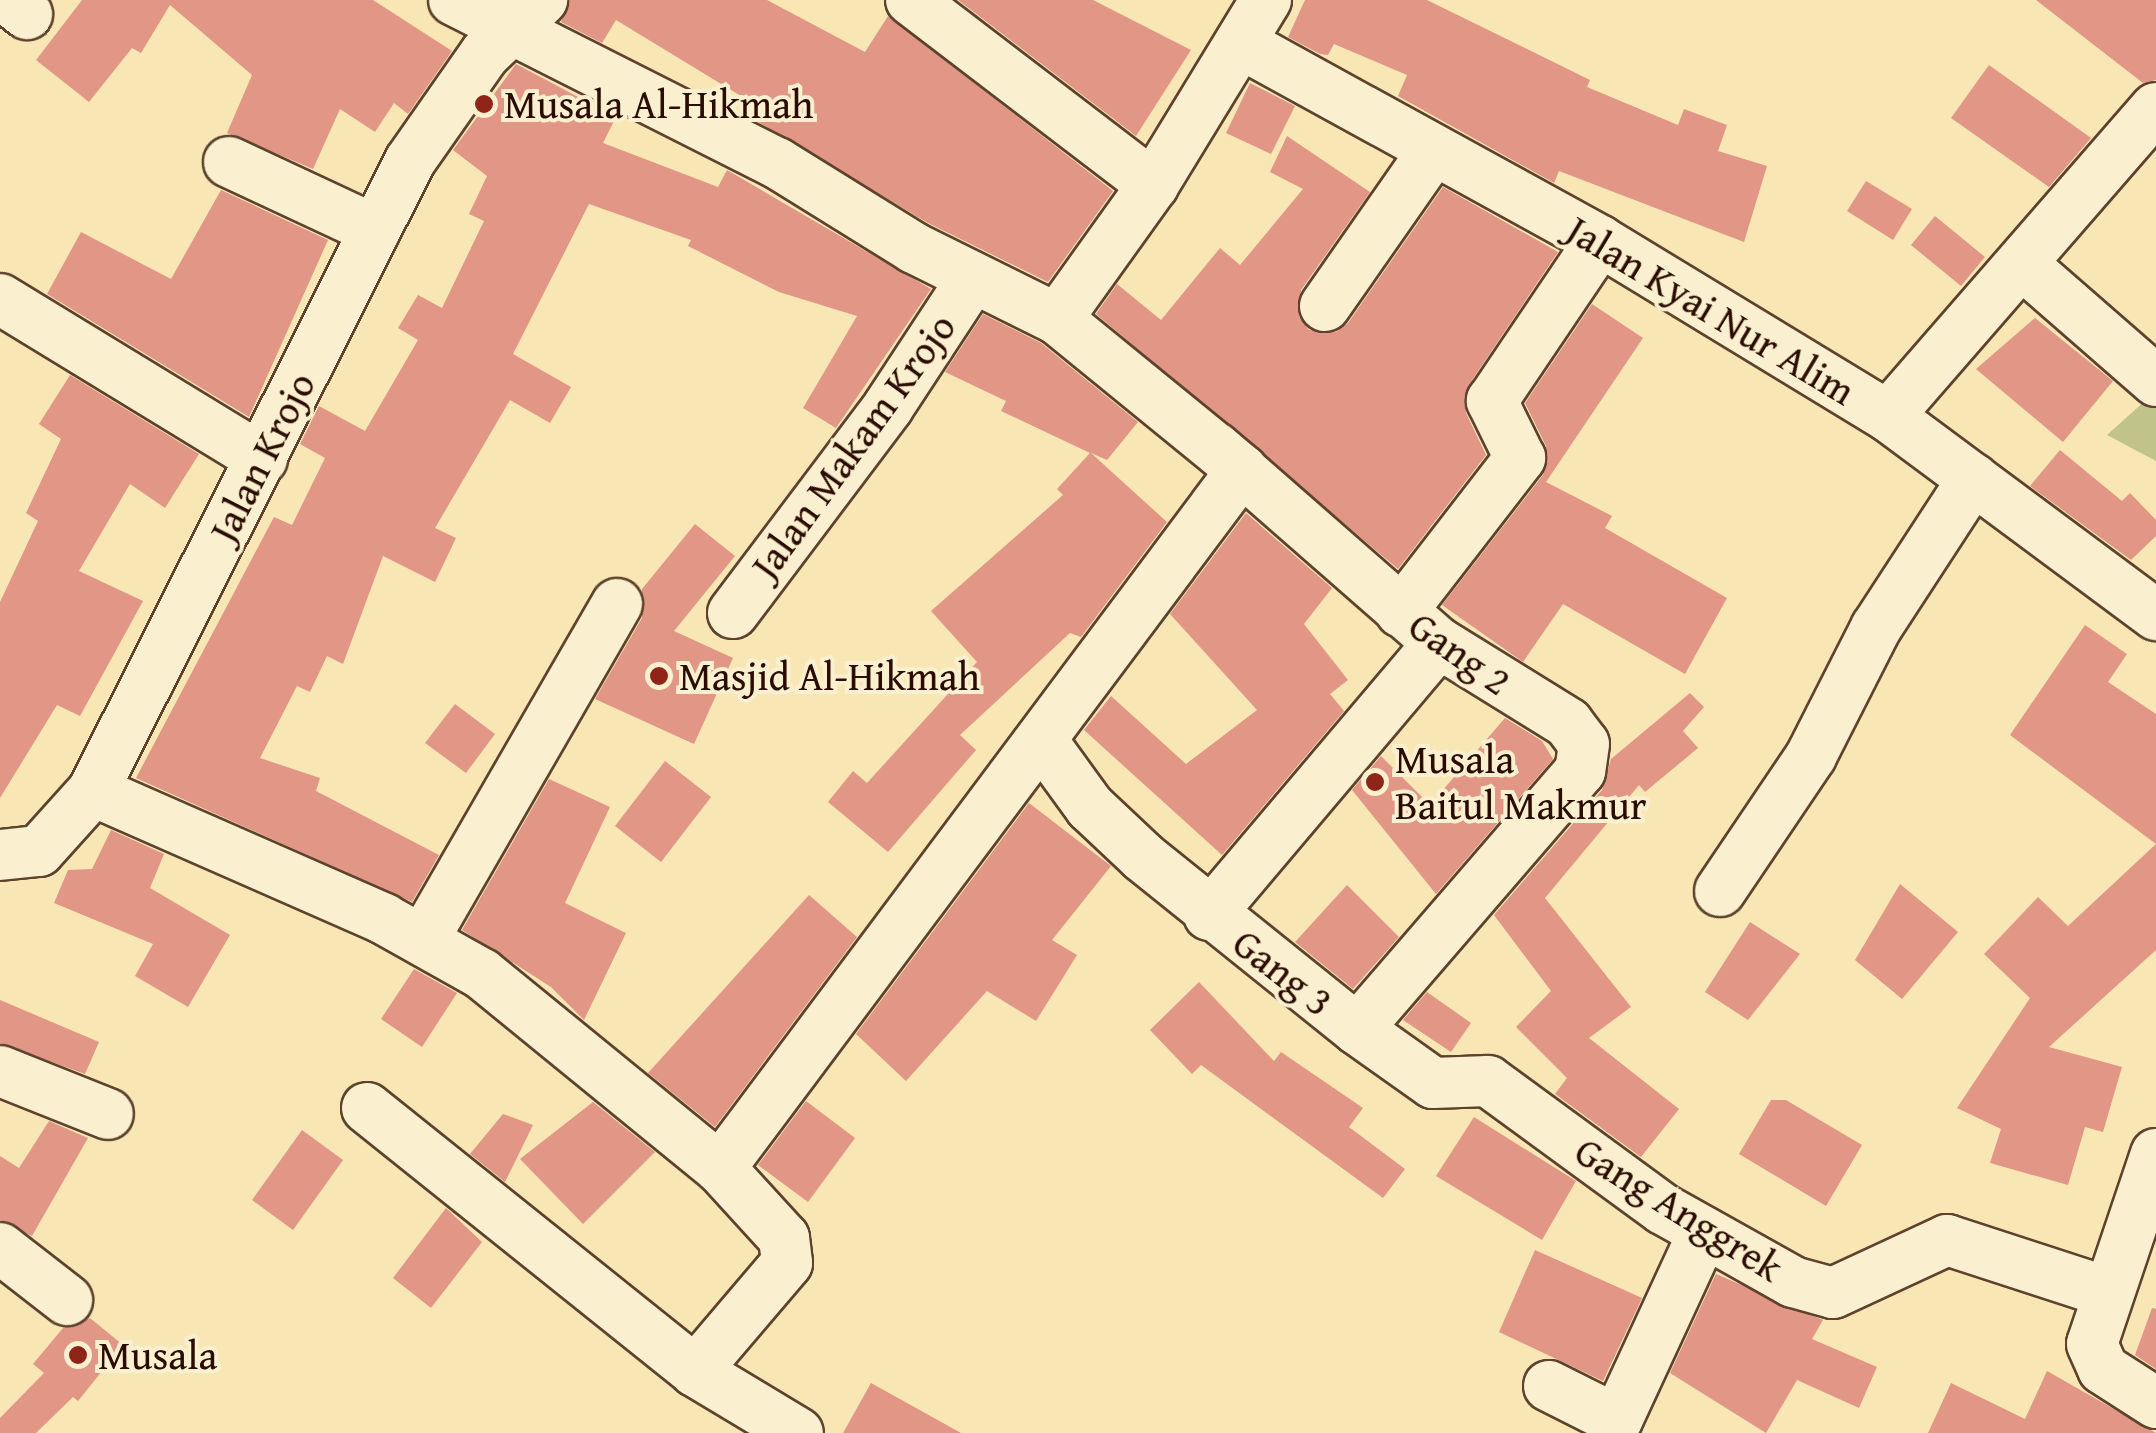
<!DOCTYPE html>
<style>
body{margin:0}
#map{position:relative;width:2156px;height:1433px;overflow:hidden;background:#f8e6b5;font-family:"Gentium Book Plus",serif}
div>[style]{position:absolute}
.green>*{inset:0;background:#c0c48b}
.building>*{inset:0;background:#e19686}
.roads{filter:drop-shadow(2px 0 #5e422d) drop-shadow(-2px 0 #5e422d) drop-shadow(0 2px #5e422d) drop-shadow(0 -2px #5e422d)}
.minor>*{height:50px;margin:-25px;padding:0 25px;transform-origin:25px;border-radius:25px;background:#faefcf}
.dots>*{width:28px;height:28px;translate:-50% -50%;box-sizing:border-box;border:5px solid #faefcf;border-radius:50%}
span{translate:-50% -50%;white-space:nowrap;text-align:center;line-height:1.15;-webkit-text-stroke:8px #faefcf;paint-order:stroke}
.poi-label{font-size:40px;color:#2b0c00}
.left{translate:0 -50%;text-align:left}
.street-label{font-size:40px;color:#2b0c00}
</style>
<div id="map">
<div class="green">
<i style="clip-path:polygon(2156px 391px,2156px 461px,2107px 435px)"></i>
</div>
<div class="building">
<i style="clip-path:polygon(82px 0,373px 0,452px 51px,408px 114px,394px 103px,375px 132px,340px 109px,313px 169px,227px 133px,252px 75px,170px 5px,141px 53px,132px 48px,89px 102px,36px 60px)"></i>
<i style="clip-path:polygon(570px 0,767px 0,865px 52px,888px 16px,1113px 191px,1048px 282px,928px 223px,753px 119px,759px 107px,616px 20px,602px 43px,561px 22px)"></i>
<i style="clip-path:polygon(958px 0,1093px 0,1191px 50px,1136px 136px)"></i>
<i style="clip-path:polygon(1305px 0,1427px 0,1590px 80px,1587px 87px,1678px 125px,1684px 109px,1727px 125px,1718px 151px,1767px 166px,1744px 242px,1559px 171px,1554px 183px,1398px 96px,1407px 75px,1334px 44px,1328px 55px,1320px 54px,1288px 37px)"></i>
<i style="clip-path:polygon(2036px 0,2156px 0,2156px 80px,2143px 83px)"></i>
<i style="clip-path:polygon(516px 64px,616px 117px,603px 143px,718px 187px,727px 170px,931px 289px,836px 428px,803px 408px,857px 316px,779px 292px,688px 246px,691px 240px,589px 204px,513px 354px,571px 387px,550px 423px,510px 400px,435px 528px,456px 538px,435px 582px,383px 556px,343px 664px,327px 656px,310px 692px,297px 686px,260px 758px,320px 778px,316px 791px,439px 855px,412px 902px,136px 778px,274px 517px,292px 525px,325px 458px,300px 444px,319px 406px,365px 431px,418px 340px,398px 328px,418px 295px,442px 308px,484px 221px,469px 214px,487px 176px,453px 150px)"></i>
<i style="clip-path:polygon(1989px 65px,2091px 138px,2049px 187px,1951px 118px)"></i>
<i style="clip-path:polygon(1250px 83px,1295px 106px,1271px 154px,1226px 133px)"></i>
<i style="clip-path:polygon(1287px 136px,1370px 192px,1301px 290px,1299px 317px,1309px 330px,1336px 332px,1348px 323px,1443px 187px,1558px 252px,1468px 386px,1466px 413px,1486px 455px,1398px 569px,1096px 314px,1117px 284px,1161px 320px,1220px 248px,1240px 265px,1303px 189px,1270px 172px)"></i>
<i style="clip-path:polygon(1866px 181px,1912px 209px,1893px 240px,1847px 211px)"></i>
<i style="clip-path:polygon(221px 190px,328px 240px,249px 417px,47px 294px,81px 232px,171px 279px)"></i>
<i style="clip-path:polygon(1935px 216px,1985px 257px,1961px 286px,1911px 245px)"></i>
<i style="clip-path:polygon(1592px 304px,1643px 338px,1546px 482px,1612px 516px,1605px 528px,1727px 598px,1685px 674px,1563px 604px,1523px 662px,1442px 605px,1543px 475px,1546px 446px,1525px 403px)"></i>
<i style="clip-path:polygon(983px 314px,1041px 343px,1138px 422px,1107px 460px,1091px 453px,1167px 522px,1081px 637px,1070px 633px,960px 735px,976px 750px,888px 852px,828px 802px,853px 771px,867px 783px,977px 662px,931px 611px,1063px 495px,1057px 489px,1090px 453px,1001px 411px,1006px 401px,945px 372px)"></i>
<i style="clip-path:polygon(2035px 318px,2113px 381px,2063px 442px,1976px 369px)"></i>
<i style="clip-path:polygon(70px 375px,199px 454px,165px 508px,130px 484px,79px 571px,143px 601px,80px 716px,57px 705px,0 798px,0 602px,38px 521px,26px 513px,61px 439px,39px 424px)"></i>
<i style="clip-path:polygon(2060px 450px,2122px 501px,2130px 493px,2156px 520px,2156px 536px,2131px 560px,2030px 486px)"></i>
<i style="clip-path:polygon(1246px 513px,1332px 588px,1304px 624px,1348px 680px,1330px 694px,1344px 711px,1222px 855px,1084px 730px,1111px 696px,1186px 764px,1257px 710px,1170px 614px)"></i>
<i style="clip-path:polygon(695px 524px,735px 556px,674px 631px,733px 658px,694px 744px,595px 699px,642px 618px,642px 589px)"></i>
<i style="clip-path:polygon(2085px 625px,2127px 654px,2108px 682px,2156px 714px,2156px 844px,2010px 735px)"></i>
<i style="clip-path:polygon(1690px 693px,1704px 707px,1683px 731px,1698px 748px,1645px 792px,1639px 785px,1545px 898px,1631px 1007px,1589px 1038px,1679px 1109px,1641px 1157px,1555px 1094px,1567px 1078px,1516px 1027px,1551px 991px,1494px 915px,1602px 790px,1611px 759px)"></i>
<i style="clip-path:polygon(455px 704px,495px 734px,466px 773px,425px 743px)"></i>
<i style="clip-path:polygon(1505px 718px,1542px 741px,1553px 759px,1436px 894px,1352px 790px,1381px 756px,1430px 805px)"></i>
<i style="clip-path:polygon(665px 761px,711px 797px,661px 862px,615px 826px)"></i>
<i style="clip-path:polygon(549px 779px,610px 807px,565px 903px,626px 933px,584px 1020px,551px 987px,462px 930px)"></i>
<i style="clip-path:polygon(1029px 803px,1111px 866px,1052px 940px,1077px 955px,1036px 1021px,987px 991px,906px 1081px,856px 1034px)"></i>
<i style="clip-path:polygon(111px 830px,164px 854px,150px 888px,230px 935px,188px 1007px,135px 976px,153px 944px,54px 903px,68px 870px,92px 869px)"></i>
<i style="clip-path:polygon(2156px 844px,2156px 950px,2049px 1047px,2122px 1067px,2103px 1132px,2085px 1127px,2068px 1185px,1990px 1163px,2001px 1129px,1957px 1108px,2030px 998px,1984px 954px,2038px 897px,2068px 926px)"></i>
<i style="clip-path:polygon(1900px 884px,1958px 932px,1902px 999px,1855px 960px)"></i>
<i style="clip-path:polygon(1347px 885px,1399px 937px,1353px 989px,1295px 942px)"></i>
<i style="clip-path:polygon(809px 895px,857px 937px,715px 1127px,648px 1073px)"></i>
<i style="clip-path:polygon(1750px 922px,1800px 954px,1748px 1020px,1705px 992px)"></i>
<i style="clip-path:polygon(414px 969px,457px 993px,422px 1047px,381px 1019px)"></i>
<i style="clip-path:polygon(1199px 982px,1274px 1061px,1281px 1052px,1363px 1108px,1349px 1127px,1405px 1169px,1383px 1198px,1201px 1065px,1192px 1074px,1150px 1030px)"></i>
<i style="clip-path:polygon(1427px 992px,1471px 1023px,1451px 1052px,1403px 1020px)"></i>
<i style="clip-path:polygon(0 1000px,99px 1042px,85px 1074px,0 1043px)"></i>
<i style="clip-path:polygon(1771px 1100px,1786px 1100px,1862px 1145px,1826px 1206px,1739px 1154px)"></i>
<i style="clip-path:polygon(806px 1101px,855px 1138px,808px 1202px,758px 1165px)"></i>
<i style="clip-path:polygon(593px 1102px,655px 1152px,583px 1224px,520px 1159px)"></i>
<i style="clip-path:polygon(503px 1114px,533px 1125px,505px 1182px,470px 1154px)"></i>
<i style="clip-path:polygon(1474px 1117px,1576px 1181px,1542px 1240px,1436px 1176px)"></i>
<i style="clip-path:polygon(49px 1121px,88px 1138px,32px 1236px,0 1220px,0 1156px,19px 1168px)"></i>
<i style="clip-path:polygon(302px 1130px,343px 1160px,293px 1230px,252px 1200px)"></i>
<i style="clip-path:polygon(446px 1208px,482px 1242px,431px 1308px,393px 1278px)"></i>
<i style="clip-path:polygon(1535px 1250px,1642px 1298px,1603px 1381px,1499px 1332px)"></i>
<i style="clip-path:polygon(1716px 1274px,1823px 1320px,1812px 1339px,1877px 1367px,1859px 1408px,1797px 1380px,1766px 1433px,1670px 1373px)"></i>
<i style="clip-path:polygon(2152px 1308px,2156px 1309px,2156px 1369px,2135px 1355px)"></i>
<i style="clip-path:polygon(90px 1318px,123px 1345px,78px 1401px,73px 1397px,36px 1433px,0 1433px,0 1418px,44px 1373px,33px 1364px,63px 1328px)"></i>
<i style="clip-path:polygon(2047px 1371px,2156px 1433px,1928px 1433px,1951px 1383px,2025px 1419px)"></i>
<i style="clip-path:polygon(871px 1383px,961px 1433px,843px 1433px)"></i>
</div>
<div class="roads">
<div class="minor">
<i style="left:9px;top:0;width:23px;rotate:38deg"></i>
<i style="left:454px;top:0;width:362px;rotate:26.8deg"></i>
<i style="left:777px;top:163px;width:161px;rotate:31.8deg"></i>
<i style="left:914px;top:248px;width:160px;rotate:26.4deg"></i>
<i style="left:1057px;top:319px;width:239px;rotate:39.2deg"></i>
<i style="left:1242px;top:470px;width:872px;rotate:126.79deg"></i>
<i style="left:911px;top:0;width:305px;rotate:37.4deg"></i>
<i style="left:1240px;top:43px;width:411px;rotate:28.8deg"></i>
<i style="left:1600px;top:241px;width:337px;rotate:31.3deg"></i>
<i style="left:1888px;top:416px;width:334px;rotate:36.6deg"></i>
<i style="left:229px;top:162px;width:161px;rotate:25deg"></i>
<i style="left:2022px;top:264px;width:178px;rotate:41.1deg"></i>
<i style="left:0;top:299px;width:307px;rotate:31.4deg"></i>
<i style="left:1325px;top:306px;width:190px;rotate:-55.1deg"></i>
<i style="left:1057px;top:319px;width:165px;rotate:-54.4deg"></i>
<i style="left:1153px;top:185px;width:217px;rotate:-58.6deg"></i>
<i style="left:1888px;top:416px;width:408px;rotate:-49deg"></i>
<i style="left:1216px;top:448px;width:296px;rotate:41.2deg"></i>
<i style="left:1439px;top:643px;width:152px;rotate:31.8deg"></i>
<i style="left:1568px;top:723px;width:26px;rotate:53deg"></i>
<i style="left:1584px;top:744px;width:27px;rotate:98deg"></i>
<i style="left:1580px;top:771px;width:341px;rotate:130.8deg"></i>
<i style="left:1401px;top:612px;width:195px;rotate:-52.3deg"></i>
<i style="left:1520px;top:458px;width:64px;rotate:-116.2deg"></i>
<i style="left:1492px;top:401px;width:193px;rotate:-56deg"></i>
<i style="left:733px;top:613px;width:258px;rotate:-53deg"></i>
<i style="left:888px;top:407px;width:153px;rotate:-56.7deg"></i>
<i style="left:1042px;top:741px;width:82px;rotate:54deg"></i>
<i style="left:1090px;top:807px;width:73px;rotate:43.3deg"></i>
<i style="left:1143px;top:857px;width:275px;rotate:38.8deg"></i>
<i style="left:1357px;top:1029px;width:93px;rotate:35.4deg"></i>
<i style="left:1433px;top:1083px;width:55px;rotate:-2.1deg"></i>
<i style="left:1488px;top:1081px;width:217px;rotate:36.2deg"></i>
<i style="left:1663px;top:1209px;width:149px;rotate:29.3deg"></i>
<i style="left:1793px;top:1282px;width:41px;rotate:15.4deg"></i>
<i style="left:1833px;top:1293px;width:126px;rotate:-24.9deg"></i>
<i style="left:1947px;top:1240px;width:168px;rotate:18deg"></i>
<i style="left:93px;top:791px;width:318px;rotate:23.7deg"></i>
<i style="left:384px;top:919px;width:112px;rotate:29.3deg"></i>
<i style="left:482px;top:974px;width:307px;rotate:39.2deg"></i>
<i style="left:720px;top:1168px;width:95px;rotate:47.6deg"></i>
<i style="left:784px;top:1238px;width:25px;rotate:83deg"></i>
<i style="left:787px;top:1263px;width:142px;rotate:130.4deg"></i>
<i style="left:695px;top:1371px;width:120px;rotate:31deg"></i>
<i style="left:0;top:855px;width:39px;rotate:-6deg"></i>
<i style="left:39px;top:851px;width:81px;rotate:-48deg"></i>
<i style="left:93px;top:791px;width:705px;rotate:-63.29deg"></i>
<i style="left:410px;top:161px;width:131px;rotate:-55deg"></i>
<i style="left:485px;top:54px;width:79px;rotate:-43.5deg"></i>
<i style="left:1720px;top:891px;width:163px;rotate:-56deg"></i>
<i style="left:1811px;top:756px;width:144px;rotate:-63.1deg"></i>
<i style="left:1876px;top:628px;width:178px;rotate:-56.9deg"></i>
<i style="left:1209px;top:915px;width:356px;rotate:-49.8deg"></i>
<i style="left:423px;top:940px;width:388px;rotate:-60deg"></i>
<i style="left:0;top:1071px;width:116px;rotate:21.7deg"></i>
<i style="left:367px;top:1108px;width:420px;rotate:38.7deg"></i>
<i style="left:2156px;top:1154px;width:200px;rotate:108.6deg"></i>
<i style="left:2092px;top:1344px;width:27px;rotate:66deg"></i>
<i style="left:2103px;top:1369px;width:63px;rotate:32.7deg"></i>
<i style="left:0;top:1248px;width:85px;rotate:37.8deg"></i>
<i style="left:1549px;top:1386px;width:76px;rotate:26.6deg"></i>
<i style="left:1617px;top:1420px;width:207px;rotate:-65.2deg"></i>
</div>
</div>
<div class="dots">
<i style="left:484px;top:104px;background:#8f2418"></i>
<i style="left:659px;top:676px;background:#8f2418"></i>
<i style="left:1375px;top:782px;background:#8f2418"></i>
<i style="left:78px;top:1355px;background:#8f2418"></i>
</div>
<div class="poi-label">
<span class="left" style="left:504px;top:104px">Musala Al-Hikmah</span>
<span class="left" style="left:679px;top:676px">Masjid Al-Hikmah</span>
<span class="left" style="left:1395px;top:782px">Musala<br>Baitul Makmur</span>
<span class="left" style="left:98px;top:1355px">Musala</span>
</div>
<div class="street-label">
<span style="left:1711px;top:310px;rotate:31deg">Jalan Kyai Nur Alim</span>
<span style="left:853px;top:446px;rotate:-54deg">Jalan Makam Krojo</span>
<span style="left:262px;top:457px;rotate:-63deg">Jalan Krojo</span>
<span style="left:1460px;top:653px;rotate:35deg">Gang 2</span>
<span style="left:1283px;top:972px;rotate:38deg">Gang 3</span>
<span style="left:1679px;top:1209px;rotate:32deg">Gang Anggrek</span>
</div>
</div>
